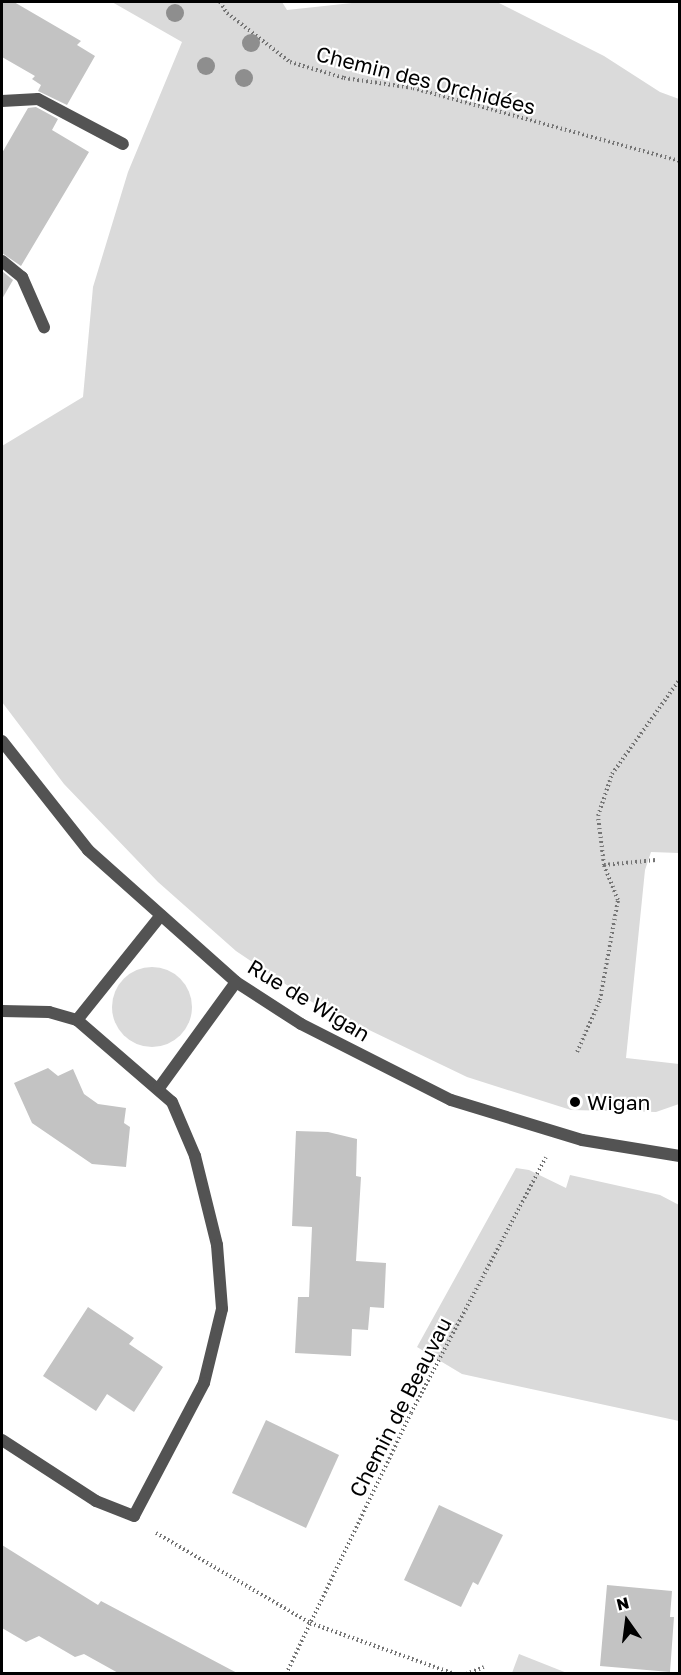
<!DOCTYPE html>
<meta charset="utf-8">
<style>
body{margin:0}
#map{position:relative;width:681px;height:1675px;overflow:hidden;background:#fff;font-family:"Golos Text",sans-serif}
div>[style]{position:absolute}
.green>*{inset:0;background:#dadada}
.round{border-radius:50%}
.building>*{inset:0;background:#c3c3c3}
.path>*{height:4px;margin-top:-2px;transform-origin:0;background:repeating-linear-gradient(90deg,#757575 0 1.5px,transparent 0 4.5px)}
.minor>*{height:12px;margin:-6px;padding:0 6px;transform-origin:6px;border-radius:6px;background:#535353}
.trees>*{width:18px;height:18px;margin:-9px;border-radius:50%;background:#8e8e8e}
.dots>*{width:16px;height:16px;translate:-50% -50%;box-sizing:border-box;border:3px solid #fff;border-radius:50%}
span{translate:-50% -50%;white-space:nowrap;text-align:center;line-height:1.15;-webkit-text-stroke:4.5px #fff;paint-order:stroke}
.street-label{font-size:21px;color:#000}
.poi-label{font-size:21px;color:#000}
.left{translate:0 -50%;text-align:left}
.frame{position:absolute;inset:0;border:3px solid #000;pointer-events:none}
.north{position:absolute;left:597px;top:1591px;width:60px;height:60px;-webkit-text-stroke:4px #fff;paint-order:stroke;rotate:346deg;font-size:16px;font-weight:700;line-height:24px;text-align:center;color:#000}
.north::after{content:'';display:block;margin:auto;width:21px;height:27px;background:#000;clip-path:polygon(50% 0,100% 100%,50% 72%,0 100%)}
</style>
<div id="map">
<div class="green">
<i style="clip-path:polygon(112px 2px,282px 2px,287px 10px,352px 3px,497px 2px,604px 56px,660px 92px,679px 99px,679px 853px,651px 852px,645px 870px,626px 1058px,679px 1064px,679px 1104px,656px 1112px,571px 1110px,467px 1077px,315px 1004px,236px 951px,158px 882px,64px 784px,2px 702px,2px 446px,83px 397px,93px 287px,128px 172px,182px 42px)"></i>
<i class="round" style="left:112px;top:967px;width:80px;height:80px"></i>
<i style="clip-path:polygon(516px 1168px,529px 1170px,566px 1188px,570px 1175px,660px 1195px,679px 1205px,679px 1421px,462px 1374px,417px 1347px)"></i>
<i style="clip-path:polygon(519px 1654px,567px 1673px,512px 1673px)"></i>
</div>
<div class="building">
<i style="clip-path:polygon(2px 2px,14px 2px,81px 41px,77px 45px,95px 56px,67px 105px,38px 91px,41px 85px,32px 79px,35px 76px,2px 57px)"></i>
<i style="clip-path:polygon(36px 107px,58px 119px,52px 130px,89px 152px,21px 266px,2px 253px,2px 153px,28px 108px)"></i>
<i style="clip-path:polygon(2px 271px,13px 280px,2px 299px)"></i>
<i style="clip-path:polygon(48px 1068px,58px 1076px,73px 1069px,84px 1094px,98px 1104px,126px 1108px,124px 1123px,130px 1127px,126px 1167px,92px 1164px,32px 1123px,14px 1083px)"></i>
<i style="clip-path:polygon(296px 1131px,328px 1132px,357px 1139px,356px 1176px,361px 1177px,356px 1261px,386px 1263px,384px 1308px,370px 1307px,368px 1330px,352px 1329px,351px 1356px,295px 1353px,298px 1297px,309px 1297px,312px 1227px,292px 1226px)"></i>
<i style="clip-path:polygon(88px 1307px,134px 1338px,129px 1344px,163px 1367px,134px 1412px,107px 1394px,96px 1411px,43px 1376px)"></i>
<i style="clip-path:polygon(266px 1420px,339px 1455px,306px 1528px,232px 1493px)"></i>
<i style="clip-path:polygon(439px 1505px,503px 1535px,478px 1585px,473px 1582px,461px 1607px,404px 1580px)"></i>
<i style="clip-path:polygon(2px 1545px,98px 1605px,101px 1601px,239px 1674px,120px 1674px,84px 1654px,75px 1657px,39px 1636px,26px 1642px,2px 1628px)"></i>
<i style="clip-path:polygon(607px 1585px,672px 1591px,670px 1617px,674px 1617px,670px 1672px,600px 1666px)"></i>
</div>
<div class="path">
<i style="left:220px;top:2px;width:13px;rotate:58deg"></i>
<i style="left:227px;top:13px;width:80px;rotate:37.9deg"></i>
<i style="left:290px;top:62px;width:56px;rotate:16.5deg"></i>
<i style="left:344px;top:78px;width:70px;rotate:8.2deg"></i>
<i style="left:413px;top:88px;width:277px;rotate:15.3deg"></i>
<i style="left:604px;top:865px;width:52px;rotate:-5.5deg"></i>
<i style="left:577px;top:1052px;width:57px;rotate:-66.1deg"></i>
<i style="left:600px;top:1000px;width:102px;rotate:-79.8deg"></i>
<i style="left:618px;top:900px;width:38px;rotate:-112deg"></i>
<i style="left:604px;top:865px;width:49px;rotate:-97deg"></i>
<i style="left:598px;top:816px;width:44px;rotate:-71.6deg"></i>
<i style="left:612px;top:774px;width:117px;rotate:-54.4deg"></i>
<i style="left:156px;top:1533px;width:178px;rotate:30.3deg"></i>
<i style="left:310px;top:1623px;width:154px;rotate:19.4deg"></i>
<i style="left:286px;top:1674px;width:289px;rotate:-64.4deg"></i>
<i style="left:411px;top:1413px;width:289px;rotate:-62.2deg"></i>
<i style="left:466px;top:1674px;width:19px;rotate:-21deg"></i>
</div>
<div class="minor">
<i style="left:2px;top:101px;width:36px;rotate:-3deg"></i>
<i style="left:38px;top:99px;width:96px;rotate:27.9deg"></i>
<i style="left:2px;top:261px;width:26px;rotate:39deg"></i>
<i style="left:22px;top:277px;width:55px;rotate:66.3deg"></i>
<i style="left:2px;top:741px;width:139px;rotate:51.7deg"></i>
<i style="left:88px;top:850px;width:198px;rotate:41.7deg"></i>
<i style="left:236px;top:982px;width:77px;rotate:32.9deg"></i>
<i style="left:301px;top:1024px;width:168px;rotate:26.9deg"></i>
<i style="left:451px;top:1100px;width:137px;rotate:17deg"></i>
<i style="left:582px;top:1140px;width:99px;rotate:9.3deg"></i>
<i style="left:2px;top:1011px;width:47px;rotate:1.2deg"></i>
<i style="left:49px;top:1012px;width:29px;rotate:16deg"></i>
<i style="left:77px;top:1020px;width:125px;rotate:40.8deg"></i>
<i style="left:172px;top:1102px;width:59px;rotate:66.9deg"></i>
<i style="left:195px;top:1156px;width:92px;rotate:76.1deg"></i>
<i style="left:217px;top:1245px;width:64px;rotate:85.5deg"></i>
<i style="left:222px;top:1309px;width:76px;rotate:103.7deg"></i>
<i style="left:204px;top:1383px;width:150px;rotate:117.8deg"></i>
<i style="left:134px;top:1516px;width:41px;rotate:-158.5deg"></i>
<i style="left:96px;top:1501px;width:112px;rotate:-147deg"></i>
<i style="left:77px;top:1020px;width:134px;rotate:-51.3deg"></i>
<i style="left:159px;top:1088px;width:131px;rotate:-54deg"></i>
</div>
<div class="trees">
<i style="left:175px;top:13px"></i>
<i style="left:251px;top:43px"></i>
<i style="left:206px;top:66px"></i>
<i style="left:244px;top:78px"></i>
</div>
<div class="dots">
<i style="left:575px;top:1102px;background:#000"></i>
</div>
<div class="street-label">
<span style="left:426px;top:80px;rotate:14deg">Chemin des Orchidées</span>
<span style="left:309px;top:1000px;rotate:31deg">Rue de Wigan</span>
<span style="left:400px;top:1407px;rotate:-63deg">Chemin de Beauvau</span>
</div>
<div class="poi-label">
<span class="left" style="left:587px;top:1102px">Wigan</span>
</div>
<div class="frame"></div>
<div class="north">N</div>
</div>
